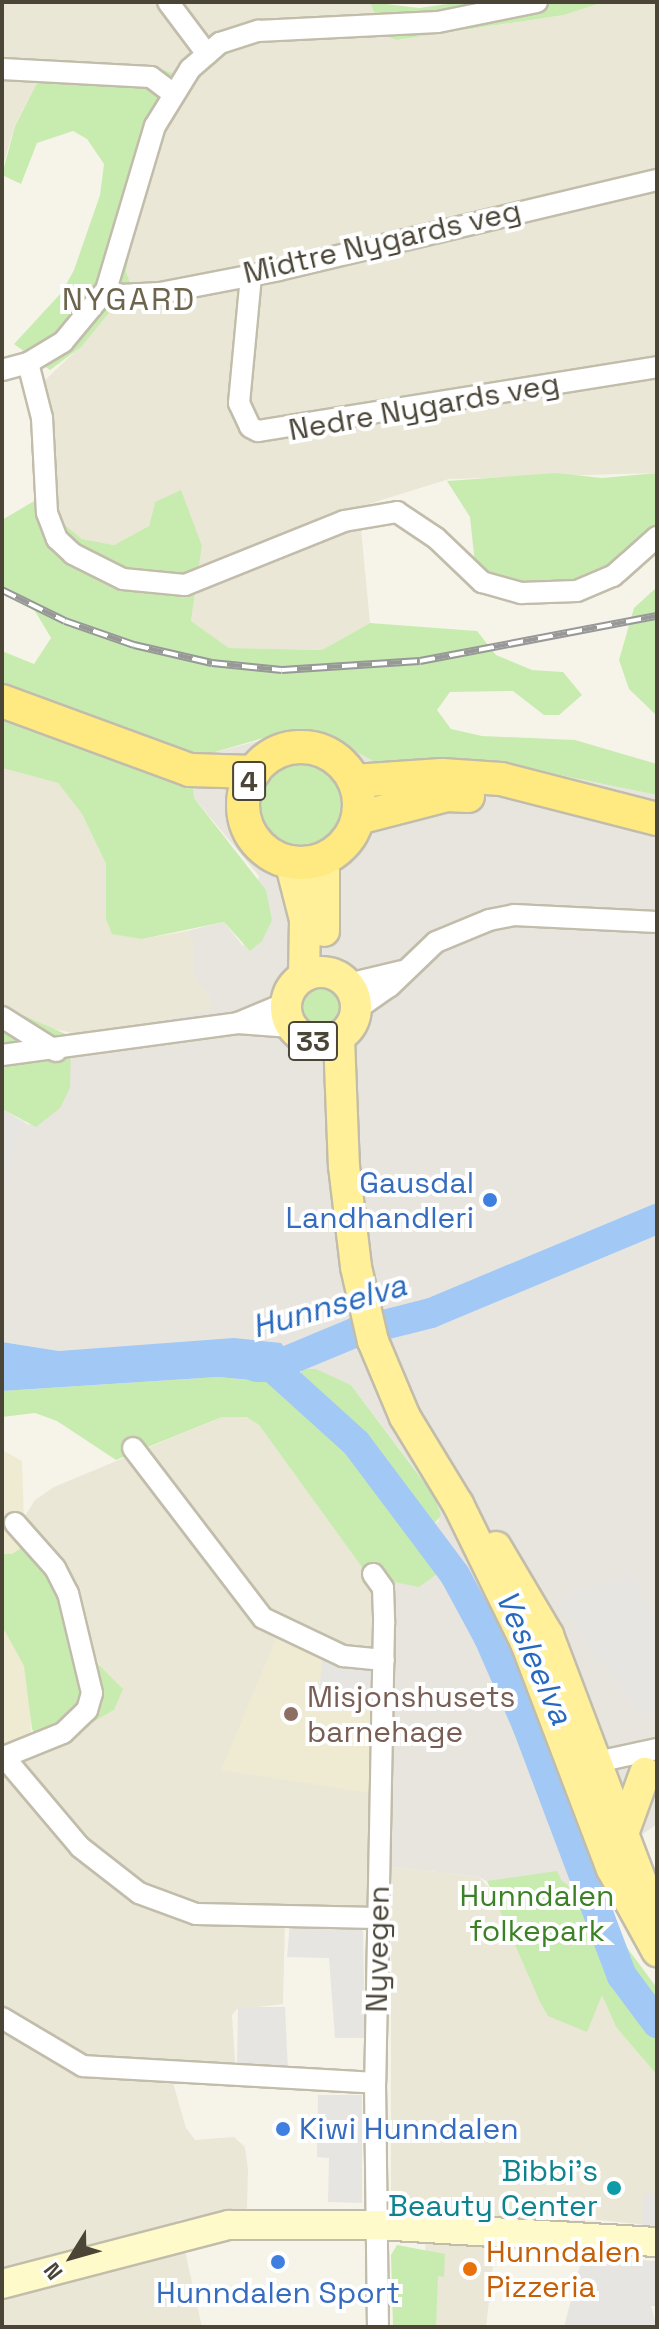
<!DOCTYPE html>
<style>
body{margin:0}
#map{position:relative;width:659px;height:2329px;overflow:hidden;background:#f6f4e9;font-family:"Space Grotesk",sans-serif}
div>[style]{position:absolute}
.residential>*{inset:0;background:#eae7d7}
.industrial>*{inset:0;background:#e8e5de}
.education>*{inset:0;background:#efebd2}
.green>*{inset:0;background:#c8ecb0}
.round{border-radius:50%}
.parking>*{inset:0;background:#e7e5e1}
.water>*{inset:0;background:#a2c8f5}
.river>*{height:30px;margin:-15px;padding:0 15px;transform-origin:15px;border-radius:15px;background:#a2c8f5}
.roads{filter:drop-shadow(2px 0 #c2bdab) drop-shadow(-2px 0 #c2bdab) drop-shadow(0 2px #c2bdab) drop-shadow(0 -2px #c2bdab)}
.minor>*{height:20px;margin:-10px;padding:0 10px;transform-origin:10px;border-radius:10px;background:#fff}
.secondary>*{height:28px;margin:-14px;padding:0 14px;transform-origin:14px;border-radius:14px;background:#fffaca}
.primary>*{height:30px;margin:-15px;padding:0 15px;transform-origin:15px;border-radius:15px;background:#fff099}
.primary>.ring{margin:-15px;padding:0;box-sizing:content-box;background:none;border:30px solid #fff099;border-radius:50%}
.trunk>*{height:32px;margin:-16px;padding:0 16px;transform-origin:16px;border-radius:16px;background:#ffea82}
.trunk>.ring{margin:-16px;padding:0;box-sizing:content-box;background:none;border:32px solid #ffea82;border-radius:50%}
.rail>*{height:8px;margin-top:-4px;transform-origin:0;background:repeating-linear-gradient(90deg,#fff 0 15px,#989898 0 30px);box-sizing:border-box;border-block:2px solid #989898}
.dots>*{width:22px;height:22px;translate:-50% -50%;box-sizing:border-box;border:4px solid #fff;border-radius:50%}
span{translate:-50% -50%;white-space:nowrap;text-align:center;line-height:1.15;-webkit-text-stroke:8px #fff;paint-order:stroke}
.shield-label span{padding:2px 6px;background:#fff;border:2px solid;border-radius:6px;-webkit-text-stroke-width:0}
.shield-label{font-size:28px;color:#4a4537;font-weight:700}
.street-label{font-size:30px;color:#4a4537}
.shop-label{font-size:30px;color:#366cbe}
.right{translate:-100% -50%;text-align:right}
.left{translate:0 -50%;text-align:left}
.education-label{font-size:30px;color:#785e54}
.park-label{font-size:30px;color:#3b8125}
.culture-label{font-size:30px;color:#0d838f}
.food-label{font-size:30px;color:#c56008}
.neighbourhood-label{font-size:32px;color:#6e654d;letter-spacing:2px}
.water-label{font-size:32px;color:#2769be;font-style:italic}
.frame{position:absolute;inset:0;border:4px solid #4a4537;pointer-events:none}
.north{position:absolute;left:32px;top:2217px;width:80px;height:80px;-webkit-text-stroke:6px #fff;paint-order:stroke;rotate:233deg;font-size:22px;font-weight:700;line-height:32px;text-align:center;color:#4a4537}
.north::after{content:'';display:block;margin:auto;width:28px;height:36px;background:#4a4537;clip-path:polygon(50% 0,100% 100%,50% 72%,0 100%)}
</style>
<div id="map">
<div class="residential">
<i style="clip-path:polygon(2px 2px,370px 2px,383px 35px,398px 40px,564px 15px,604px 2px,657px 2px,657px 473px,449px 479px,359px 507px,370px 623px,322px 650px,229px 648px,191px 621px,202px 546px,155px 502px,149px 526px,114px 545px,82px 539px,59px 520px,51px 491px,43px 382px,81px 346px,126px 272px,137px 217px,167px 129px,190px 88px,39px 79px,15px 125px,2px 169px)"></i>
<i style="clip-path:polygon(2px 768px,58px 783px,82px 814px,106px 864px,106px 919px,142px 939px,187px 931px,194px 945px,194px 977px,211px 1002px,210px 1010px,87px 1036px,49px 1028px,2px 1006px)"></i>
<i style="clip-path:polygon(222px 1417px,245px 1417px,259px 1425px,369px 1577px,376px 1601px,394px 1867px,479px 1877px,490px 1889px,559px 1894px,616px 2027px,657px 2075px,657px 2226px,560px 2216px,506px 2218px,497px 2231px,486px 2327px,419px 2327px,426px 2281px,425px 2218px,422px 2211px,400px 2206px,391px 2195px,391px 1945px,387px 1915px,285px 1919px,283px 2004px,237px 2009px,232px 2015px,235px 2062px,174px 2062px,169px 2069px,186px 2128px,195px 2140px,234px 2137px,245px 2147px,248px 2170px,247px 2209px,178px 2220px,202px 2327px,2px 2327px,2px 1763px,14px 1765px,114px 1710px,105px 1675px,23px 1519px,35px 1500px,54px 1487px)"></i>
</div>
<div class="industrial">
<i style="clip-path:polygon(293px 732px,332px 739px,373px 761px,418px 767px,496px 762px,657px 795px,657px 1824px,572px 1885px,494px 1885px,479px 1877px,394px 1867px,373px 1859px,376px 1602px,369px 1577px,439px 1521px,433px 1493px,351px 1385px,301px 1369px,293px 1356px,59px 1351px,2px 1342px,2px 1109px,29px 1125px,70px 1088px,68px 1035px,87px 1036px,209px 1010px,211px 1002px,194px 977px,194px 945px,187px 931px,224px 922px,243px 946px,259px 876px,194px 798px,192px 767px,211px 753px)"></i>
</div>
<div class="education">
<i style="clip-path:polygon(2px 1450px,22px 1461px,31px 1732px,2px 1751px)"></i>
<i style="clip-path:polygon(276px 1639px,323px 1652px,375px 1696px,371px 1793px,221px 1770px)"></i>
</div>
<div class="green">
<i style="clip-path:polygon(370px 2px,419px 8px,462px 2px,604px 2px,564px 15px,397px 40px,383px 35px)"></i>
<i style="clip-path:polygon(152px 66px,181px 76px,190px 88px,167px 129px,137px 217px,126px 272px,131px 286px,81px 347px,50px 370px,14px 344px,62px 292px,74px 270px,100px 195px,104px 164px,87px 139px,73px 131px,37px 143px,21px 184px,2px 175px,15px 126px,39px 79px)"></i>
<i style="clip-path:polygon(556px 473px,602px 478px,657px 473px,657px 543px,585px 581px,531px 584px,484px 576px,475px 564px,470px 517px,447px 481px)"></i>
<i style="clip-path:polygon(181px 490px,202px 546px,191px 621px,229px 648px,322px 650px,370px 623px,477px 631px,496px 655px,532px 670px,563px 672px,582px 695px,559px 715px,544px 715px,513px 691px,450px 692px,437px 710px,451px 729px,482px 736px,575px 740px,657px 764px,657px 795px,496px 762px,418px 767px,373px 761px,332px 739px,278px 734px,211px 753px,192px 767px,194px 798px,266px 890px,272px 920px,262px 941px,250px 951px,224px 922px,142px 939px,112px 934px,106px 919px,106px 864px,82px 814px,58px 783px,2px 768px,2px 651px,34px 664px,51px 638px,35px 611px,2px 588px,2px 520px,51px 491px,59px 520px,82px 539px,114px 545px,149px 526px,155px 502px)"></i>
<i style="clip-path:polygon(657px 587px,657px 716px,629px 689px,619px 660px,634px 608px)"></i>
<i class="round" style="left:258px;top:761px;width:86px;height:86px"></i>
<i class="round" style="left:301px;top:986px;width:42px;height:42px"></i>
<i style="clip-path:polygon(2px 1006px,68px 1035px,71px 1042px,70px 1088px,60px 1108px,36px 1127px,2px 1109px)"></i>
<i style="clip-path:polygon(301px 1369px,316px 1369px,351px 1385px,433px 1494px,441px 1515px,424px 1538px,437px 1574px,419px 1587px,369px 1577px,259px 1425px,246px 1417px,222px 1417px,116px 1460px,57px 1421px,35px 1413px,2px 1417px,2px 1391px,218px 1377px,272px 1382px,301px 1376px)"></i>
<i style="clip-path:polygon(36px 1538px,91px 1657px,123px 1689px,114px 1710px,44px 1750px,32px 1729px,24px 1666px,2px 1626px,2px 1554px,12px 1554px)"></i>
<i style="clip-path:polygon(557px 1871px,562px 1881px,594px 1903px,657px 1988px,657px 2075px,616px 2027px,602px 1995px,587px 2032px,548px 2016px,540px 2002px,487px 1881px)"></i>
<i style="clip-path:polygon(397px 2245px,445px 2254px,444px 2277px,438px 2276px,436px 2327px,393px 2327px,391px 2255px)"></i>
</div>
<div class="parking">
<i style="clip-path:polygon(2px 1113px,24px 1121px,2px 1197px)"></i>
<i style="clip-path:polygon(631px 1574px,657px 1627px,657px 1720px,638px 1711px,559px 1603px,579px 1588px,606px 1586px)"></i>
<i style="clip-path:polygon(323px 1652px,372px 1663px,375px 1696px,319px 1693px)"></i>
<i style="clip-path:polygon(290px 1922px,355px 1925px,363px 1931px,365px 2038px,335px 2038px,329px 1958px,287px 1957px)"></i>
<i style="clip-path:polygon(238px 2007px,285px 2007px,288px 2070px,237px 2068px)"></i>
<i style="clip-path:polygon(318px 2095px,362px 2095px,362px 2203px,328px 2202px,329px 2158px,317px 2157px)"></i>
<i style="clip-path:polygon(643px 2193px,657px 2193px,657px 2233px,642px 2233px)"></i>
<i style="clip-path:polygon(582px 2257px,657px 2261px,657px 2306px,651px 2306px,657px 2327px,564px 2327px)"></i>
</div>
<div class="water">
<i style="clip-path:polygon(234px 1338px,281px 1343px,301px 1369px,290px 1396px,272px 1382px,218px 1377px,2px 1391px,2px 1342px,59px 1351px)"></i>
</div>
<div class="river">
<i style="left:256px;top:1367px;width:16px"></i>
<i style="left:272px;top:1367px;width:91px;rotate:-22.6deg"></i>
<i style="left:356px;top:1332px;width:77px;rotate:-14.2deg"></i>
<i style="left:431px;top:1313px;width:245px;rotate:-22.6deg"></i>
<i style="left:272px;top:1367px;width:113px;rotate:42.1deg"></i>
<i style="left:356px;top:1443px;width:165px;rotate:53.1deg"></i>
<i style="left:455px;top:1575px;width:72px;rotate:61.6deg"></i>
<i style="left:489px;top:1638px;width:95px;rotate:66.4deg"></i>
<i style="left:527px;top:1725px;width:268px;rotate:69.3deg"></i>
<i style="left:622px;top:1976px;width:59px;rotate:53.3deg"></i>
</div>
<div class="roads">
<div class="minor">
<i style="left:168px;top:2px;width:65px;rotate:53.1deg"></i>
<i style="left:2px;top:69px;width:149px;rotate:3.1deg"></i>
<i style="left:151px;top:77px;width:26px;rotate:37deg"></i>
<i style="left:251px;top:276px;width:128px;rotate:95.4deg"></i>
<i style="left:239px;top:403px;width:26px;rotate:65deg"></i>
<i style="left:250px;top:427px;width:9px;rotate:27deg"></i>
<i style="left:258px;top:431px;width:404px;rotate:-9.1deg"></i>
<i style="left:106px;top:290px;width:16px;rotate:18deg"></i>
<i style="left:121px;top:295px;width:39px;rotate:-3deg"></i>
<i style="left:160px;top:293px;width:121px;rotate:-10.9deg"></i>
<i style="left:279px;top:270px;width:389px;rotate:-13.4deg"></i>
<i style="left:28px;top:363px;width:57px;rotate:75.7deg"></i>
<i style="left:42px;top:418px;width:95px;rotate:87deg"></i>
<i style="left:47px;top:513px;width:28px;rotate:69deg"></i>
<i style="left:57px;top:539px;width:22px;rotate:43deg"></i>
<i style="left:73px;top:554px;width:56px;rotate:26.6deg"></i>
<i style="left:123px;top:579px;width:62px;rotate:5.5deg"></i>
<i style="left:185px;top:585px;width:171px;rotate:-21.9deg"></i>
<i style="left:344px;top:521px;width:54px;rotate:-9.6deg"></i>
<i style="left:397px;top:512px;width:47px;rotate:33.7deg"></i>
<i style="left:436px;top:538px;width:64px;rotate:43.7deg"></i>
<i style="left:482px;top:582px;width:41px;rotate:15.8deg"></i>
<i style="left:521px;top:593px;width:56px;rotate:-2deg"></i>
<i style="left:577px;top:591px;width:39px;rotate:-23deg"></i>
<i style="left:613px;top:576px;width:59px;rotate:-41.6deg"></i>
<i style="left:2px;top:370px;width:27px;rotate:-15deg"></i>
<i style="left:28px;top:363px;width:41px;rotate:-31deg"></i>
<i style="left:63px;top:342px;width:67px;rotate:-50.4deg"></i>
<i style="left:106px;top:290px;width:171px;rotate:-73.4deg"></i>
<i style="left:155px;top:126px;width:67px;rotate:-58.4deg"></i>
<i style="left:190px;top:69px;width:40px;rotate:-41deg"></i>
<i style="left:220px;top:43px;width:40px;rotate:-18deg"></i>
<i style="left:258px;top:31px;width:180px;rotate:-2.9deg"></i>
<i style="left:438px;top:22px;width:101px;rotate:-11.4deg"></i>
<i style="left:348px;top:984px;width:56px;rotate:-13.5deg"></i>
<i style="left:357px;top:1009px;width:39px;rotate:-35deg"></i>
<i style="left:389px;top:987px;width:65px;rotate:-43.8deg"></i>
<i style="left:436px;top:942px;width:57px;rotate:-22.5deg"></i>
<i style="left:489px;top:920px;width:25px;rotate:-11deg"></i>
<i style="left:514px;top:915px;width:143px;rotate:2.8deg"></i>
<i style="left:2px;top:1017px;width:64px;rotate:32.2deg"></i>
<i style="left:238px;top:1023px;width:52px;rotate:-22.6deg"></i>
<i style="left:2px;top:1055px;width:238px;rotate:-7.7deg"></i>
<i style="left:238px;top:1023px;width:53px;rotate:4.3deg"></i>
<i style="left:133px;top:1448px;width:214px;rotate:52.6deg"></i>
<i style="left:263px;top:1618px;width:89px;rotate:25.4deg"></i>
<i style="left:343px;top:1656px;width:41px;rotate:5.6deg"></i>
<i style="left:15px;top:1523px;width:60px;rotate:48.4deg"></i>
<i style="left:55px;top:1568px;width:28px;rotate:63deg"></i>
<i style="left:68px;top:1593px;width:103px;rotate:76.5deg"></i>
<i style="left:92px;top:1693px;width:18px;rotate:106deg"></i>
<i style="left:87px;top:1710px;width:33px;rotate:136deg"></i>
<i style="left:63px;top:1733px;width:64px;rotate:157.9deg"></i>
<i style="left:4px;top:1757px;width:118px;rotate:49.8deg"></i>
<i style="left:80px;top:1847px;width:75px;rotate:37.9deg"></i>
<i style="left:139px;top:1893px;width:61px;rotate:20.2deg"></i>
<i style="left:196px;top:1914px;width:182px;rotate:1.3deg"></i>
<i style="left:373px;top:1574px;width:17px;rotate:54deg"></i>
<i style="left:383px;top:1588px;width:36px;rotate:88deg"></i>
<i style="left:384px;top:1624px;width:459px;rotate:91.1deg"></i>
<i style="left:375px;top:2083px;width:244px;rotate:89.3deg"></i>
<i style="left:589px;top:1769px;width:19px;rotate:-28deg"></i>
<i style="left:606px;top:1760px;width:52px;rotate:-12.2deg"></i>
<i style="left:2px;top:2018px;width:94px;rotate:30.7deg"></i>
<i style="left:83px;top:2066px;width:292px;rotate:3.3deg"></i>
</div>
<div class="secondary">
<i style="left:2px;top:2284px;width:235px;rotate:-14.6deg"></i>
<i style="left:229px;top:2225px;width:149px"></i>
<i style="left:378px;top:2225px;width:280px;rotate:3.5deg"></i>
</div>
<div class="primary">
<i style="left:324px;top:858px;width:73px;rotate:90deg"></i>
<i style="left:290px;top:861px;width:61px;rotate:75.7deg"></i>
<i style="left:305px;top:920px;width:56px;rotate:91deg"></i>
<i class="ring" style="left:286px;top:972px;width:40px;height:40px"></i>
<i style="left:339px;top:1038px;width:128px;rotate:87.8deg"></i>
<i style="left:344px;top:1166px;width:102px;rotate:83.2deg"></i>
<i style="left:356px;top:1267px;width:76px;rotate:77.1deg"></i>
<i style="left:373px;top:1341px;width:82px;rotate:67.2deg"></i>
<i style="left:405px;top:1417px;width:102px;rotate:58.7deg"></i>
<i style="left:458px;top:1504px;width:155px;rotate:63.9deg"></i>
<i style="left:526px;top:1643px;width:242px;rotate:69.2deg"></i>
<i style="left:612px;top:1869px;width:94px;rotate:61.2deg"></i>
<i style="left:496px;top:1547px;width:102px;rotate:59.4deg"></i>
<i style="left:548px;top:1635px;width:297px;rotate:69.3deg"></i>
<i style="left:623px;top:1834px;width:65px;rotate:-70.2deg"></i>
</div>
<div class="trunk">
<i style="left:2px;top:701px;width:200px;rotate:20.2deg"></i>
<i style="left:190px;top:770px;width:64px;rotate:1.8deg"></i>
<i class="ring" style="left:243px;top:747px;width:84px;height:84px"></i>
<i style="left:354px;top:781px;width:88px;rotate:-3.9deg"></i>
<i style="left:442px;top:775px;width:59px;rotate:3.9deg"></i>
<i style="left:501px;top:779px;width:161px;rotate:14.4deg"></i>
<i style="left:358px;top:818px;width:92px;rotate:-14.5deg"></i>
<i style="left:447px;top:795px;width:21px;rotate:3deg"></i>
</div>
</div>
<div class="rail">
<i style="left:2px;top:590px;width:70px;rotate:26.2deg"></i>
<i style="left:65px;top:621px;width:73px;rotate:19.2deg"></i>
<i style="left:134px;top:645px;width:80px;rotate:13deg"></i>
<i style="left:212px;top:663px;width:70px;rotate:5.7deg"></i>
<i style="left:282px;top:670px;width:138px;rotate:-3.7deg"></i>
<i style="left:420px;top:661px;width:241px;rotate:-10.8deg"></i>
</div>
<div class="dots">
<i style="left:490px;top:1200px;background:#3f7fe0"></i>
<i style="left:291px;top:1714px;background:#8d6e63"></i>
<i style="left:283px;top:2129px;background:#3f7fe0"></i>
<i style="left:614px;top:2188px;background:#0f9aa8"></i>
<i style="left:278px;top:2262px;background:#3f7fe0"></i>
<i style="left:470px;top:2269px;background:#e8710a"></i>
</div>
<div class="shield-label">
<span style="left:249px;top:781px">4</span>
<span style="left:313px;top:1041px">33</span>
</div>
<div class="street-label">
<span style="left:382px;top:242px;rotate:-13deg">Midtre Nygards veg</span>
<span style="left:424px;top:407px;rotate:-10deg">Nedre Nygards veg</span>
<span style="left:378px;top:1949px;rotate:-89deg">Nyvegen</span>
</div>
<div class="shop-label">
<span class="right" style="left:474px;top:1200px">Gausdal<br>Landhandleri</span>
<span class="left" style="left:299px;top:2129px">Kiwi Hunndalen</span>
<span style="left:278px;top:2293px">Hunndalen Sport</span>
</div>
<div class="education-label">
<span class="left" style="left:307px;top:1714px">Misjonshusets<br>barnehage</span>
</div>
<div class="park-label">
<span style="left:537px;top:1913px">Hunndalen<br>folkepark</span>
</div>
<div class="culture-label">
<span class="right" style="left:598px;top:2188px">Bibbi's<br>Beauty Center</span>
</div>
<div class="food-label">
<span class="left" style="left:486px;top:2269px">Hunndalen<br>Pizzeria</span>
</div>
<div class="neighbourhood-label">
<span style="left:129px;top:299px">NYGARD</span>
</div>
<div class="water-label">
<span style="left:329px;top:1306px;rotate:-16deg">Hunnselva</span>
<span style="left:534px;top:1657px;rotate:66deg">Vesleelva</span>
</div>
<div class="frame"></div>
<div class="north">N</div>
</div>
